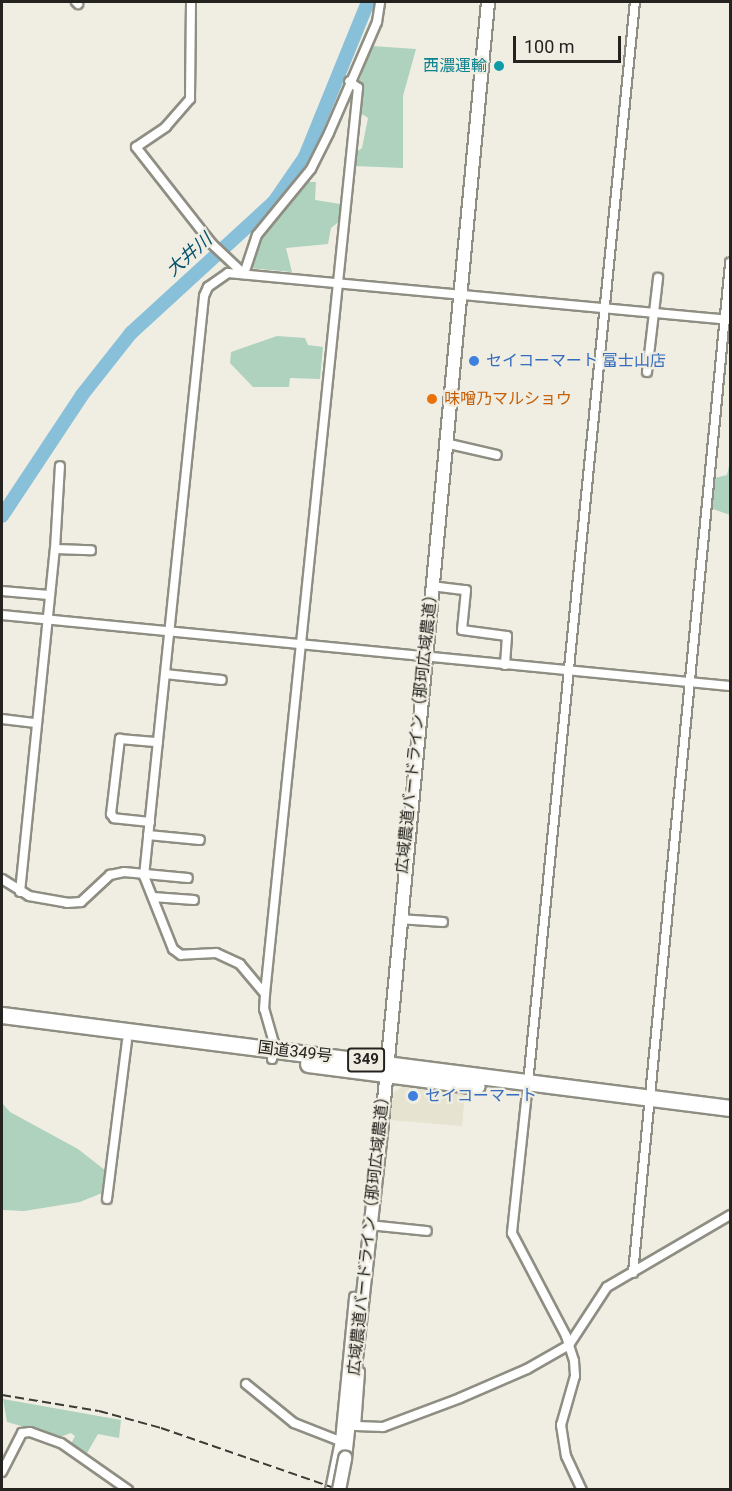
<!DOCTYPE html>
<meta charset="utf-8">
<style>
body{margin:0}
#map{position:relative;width:732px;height:1491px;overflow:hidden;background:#f0eee3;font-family:Roboto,"Noto Sans JP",sans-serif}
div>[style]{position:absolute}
.built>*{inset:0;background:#e6e3d0}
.green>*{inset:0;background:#aed2bd}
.river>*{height:14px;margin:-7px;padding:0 7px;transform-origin:7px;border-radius:7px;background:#89c0d9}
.roads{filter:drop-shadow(2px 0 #8f8e83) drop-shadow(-2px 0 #8f8e83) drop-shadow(0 2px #8f8e83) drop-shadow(0 -2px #8f8e83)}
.street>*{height:8px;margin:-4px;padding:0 4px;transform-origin:4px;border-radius:4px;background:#fff}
.secondary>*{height:12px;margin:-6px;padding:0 6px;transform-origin:6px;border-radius:6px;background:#fff}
.highway>*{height:15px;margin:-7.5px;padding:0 7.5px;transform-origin:7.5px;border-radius:7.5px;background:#fff}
.rail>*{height:2px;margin-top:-1px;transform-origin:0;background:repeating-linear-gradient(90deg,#3b3a35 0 9px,transparent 0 13.5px)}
.bridges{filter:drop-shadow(2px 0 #8f8e83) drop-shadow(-2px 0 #8f8e83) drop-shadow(0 2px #8f8e83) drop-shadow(0 -2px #8f8e83)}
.secondary-bridge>*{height:12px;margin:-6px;padding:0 6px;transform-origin:6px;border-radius:6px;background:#fff}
.dots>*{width:16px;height:16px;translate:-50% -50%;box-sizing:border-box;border:3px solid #f0eee3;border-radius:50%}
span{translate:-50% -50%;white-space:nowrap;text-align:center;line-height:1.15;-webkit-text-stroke:4.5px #f0eee3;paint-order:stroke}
.shield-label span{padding:2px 4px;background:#f0eee3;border:2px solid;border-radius:4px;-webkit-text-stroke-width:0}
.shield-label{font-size:15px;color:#24231f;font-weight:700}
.culture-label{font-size:16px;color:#0d838f}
.right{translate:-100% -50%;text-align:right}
.shop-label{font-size:16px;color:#366cbe}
.left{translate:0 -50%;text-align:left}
.food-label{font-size:16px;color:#c56008}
.street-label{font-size:16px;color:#24231f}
.water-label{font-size:18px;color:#06516b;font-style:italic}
.frame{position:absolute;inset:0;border:3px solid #24231f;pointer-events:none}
.scale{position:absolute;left:513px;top:36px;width:108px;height:27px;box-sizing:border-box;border:3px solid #24231f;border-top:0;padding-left:8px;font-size:18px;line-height:21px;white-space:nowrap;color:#24231f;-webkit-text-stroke:4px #f0eee3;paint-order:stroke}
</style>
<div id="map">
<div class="built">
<i style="clip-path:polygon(408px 1083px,452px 1088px,465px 1094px,462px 1126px,389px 1120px,394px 1092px)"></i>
</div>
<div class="green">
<i style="clip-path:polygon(372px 46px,416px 49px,403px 96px,403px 168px,353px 166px,355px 153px,362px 148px,368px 118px,359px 112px,354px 95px)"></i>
<i style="clip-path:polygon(307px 182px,316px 182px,315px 200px,340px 204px,340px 221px,331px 228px,328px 244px,286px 248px,292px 272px,249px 268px,259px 237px)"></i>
<i style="clip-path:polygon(277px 336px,305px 338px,308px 345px,323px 347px,320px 379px,290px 378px,289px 387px,253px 387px,230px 363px,231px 352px)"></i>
<i style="clip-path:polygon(730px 461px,730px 515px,710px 508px,711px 479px,727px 475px)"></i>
<i style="clip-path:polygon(2px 1103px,10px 1112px,78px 1149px,106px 1171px,102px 1193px,80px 1202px,24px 1211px,2px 1210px)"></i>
<i style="clip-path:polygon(3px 1399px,121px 1420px,119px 1438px,98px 1434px,87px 1453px,71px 1444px,75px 1436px,71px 1433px,60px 1437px,7px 1422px)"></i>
</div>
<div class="river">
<i style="left:2px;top:516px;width:145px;rotate:-56.5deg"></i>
<i style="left:82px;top:395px;width:79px;rotate:-51.7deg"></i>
<i style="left:131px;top:333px;width:194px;rotate:-42.5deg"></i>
<i style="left:274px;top:202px;width:55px;rotate:-55.4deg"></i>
<i style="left:305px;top:157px;width:167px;rotate:-67.9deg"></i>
</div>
<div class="roads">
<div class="street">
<i style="left:76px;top:2px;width:3px;rotate:45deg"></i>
<i style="left:191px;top:2px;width:97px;rotate:90.6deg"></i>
<i style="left:190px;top:99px;width:37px;rotate:131deg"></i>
<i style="left:166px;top:127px;width:36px;rotate:146deg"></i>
<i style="left:136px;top:147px;width:123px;rotate:51.9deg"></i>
<i style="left:212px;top:244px;width:44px;rotate:43.2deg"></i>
<i style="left:244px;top:274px;width:41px;rotate:-71.6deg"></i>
<i style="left:257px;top:235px;width:85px;rotate:-50.7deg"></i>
<i style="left:311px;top:169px;width:40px;rotate:-63.4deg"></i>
<i style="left:329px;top:133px;width:121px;rotate:-66.6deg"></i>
<i style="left:377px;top:22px;width:20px;rotate:-81deg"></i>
<i style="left:647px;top:372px;width:95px;rotate:-83.3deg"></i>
<i style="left:445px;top:443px;width:53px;rotate:13deg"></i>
<i style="left:55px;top:549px;width:36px;rotate:2deg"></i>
<i style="left:431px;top:586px;width:35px;rotate:7deg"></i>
<i style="left:466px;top:590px;width:40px;rotate:95.7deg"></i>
<i style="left:462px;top:630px;width:45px;rotate:7.6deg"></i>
<i style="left:507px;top:636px;width:29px;rotate:94deg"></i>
<i style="left:2px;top:591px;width:47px;rotate:4.9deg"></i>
<i style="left:2px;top:615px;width:731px;rotate:5.57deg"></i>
<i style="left:165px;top:674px;width:57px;rotate:6deg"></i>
<i style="left:2px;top:719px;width:34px;rotate:7deg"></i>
<i style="left:150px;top:822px;width:36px;rotate:-174deg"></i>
<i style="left:114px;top:818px;width:5px;rotate:-127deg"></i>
<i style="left:111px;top:814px;width:76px;rotate:-83.2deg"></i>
<i style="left:120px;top:739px;width:38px;rotate:5deg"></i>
<i style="left:148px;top:835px;width:52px;rotate:5.5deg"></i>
<i style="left:2px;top:879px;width:32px;rotate:32deg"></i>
<i style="left:29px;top:896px;width:39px;rotate:10deg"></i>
<i style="left:67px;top:903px;width:14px;rotate:-4deg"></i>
<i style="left:81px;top:902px;width:40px;rotate:-43deg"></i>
<i style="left:110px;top:875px;width:14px;rotate:-12deg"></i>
<i style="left:124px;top:872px;width:64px;rotate:5.4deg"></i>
<i style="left:20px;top:892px;width:345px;rotate:-84.2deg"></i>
<i style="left:55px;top:549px;width:83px;rotate:-86.6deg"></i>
<i style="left:153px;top:897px;width:41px;rotate:4.2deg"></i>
<i style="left:399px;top:919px;width:44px;rotate:3.9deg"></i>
<i style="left:265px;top:994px;width:39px;rotate:-130deg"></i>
<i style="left:240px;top:964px;width:26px;rotate:-155deg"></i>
<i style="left:216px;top:953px;width:35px;rotate:177deg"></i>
<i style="left:181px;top:955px;width:10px;rotate:-143deg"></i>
<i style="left:173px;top:949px;width:79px;rotate:-111.7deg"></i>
<i style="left:144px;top:876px;width:583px;rotate:-84.09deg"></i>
<i style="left:204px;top:296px;width:10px;rotate:-66deg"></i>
<i style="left:208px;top:287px;width:24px;rotate:-35deg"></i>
<i style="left:228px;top:273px;width:504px;rotate:5.35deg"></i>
<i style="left:272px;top:1059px;width:16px;rotate:-83deg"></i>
<i style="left:274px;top:1043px;width:35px;rotate:-106deg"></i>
<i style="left:264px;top:1009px;width:15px;rotate:-86deg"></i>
<i style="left:265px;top:994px;width:911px;rotate:-84.14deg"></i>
<i style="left:358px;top:88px;width:11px;rotate:-142deg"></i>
<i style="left:528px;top:1083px;width:1086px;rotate:-84.35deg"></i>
<i style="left:527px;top:1092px;width:142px;rotate:96.1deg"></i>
<i style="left:512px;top:1233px;width:116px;rotate:62.3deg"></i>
<i style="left:566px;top:1336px;width:26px;rotate:72deg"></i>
<i style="left:574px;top:1361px;width:15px;rotate:86deg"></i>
<i style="left:575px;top:1376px;width:51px;rotate:105.9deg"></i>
<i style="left:561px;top:1425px;width:31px;rotate:81deg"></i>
<i style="left:566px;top:1456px;width:38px;rotate:65deg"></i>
<i style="left:107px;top:1199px;width:159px;rotate:-82.8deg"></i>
<i style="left:368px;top:1225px;width:59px;rotate:5.8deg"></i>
<i style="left:633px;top:1273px;width:1015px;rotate:-84.51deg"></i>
<i style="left:360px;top:1372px;width:54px;rotate:94.2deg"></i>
<i style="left:356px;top:1426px;width:27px;rotate:2deg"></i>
<i style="left:383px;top:1427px;width:82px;rotate:-20.6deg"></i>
<i style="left:460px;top:1398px;width:73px;rotate:-23.4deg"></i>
<i style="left:527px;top:1369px;width:48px;rotate:-29.7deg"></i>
<i style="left:569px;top:1345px;width:69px;rotate:-56.8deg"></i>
<i style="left:607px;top:1287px;width:143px;rotate:-30.3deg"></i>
<i style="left:246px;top:1384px;width:62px;rotate:39.1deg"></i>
<i style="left:294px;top:1423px;width:49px;rotate:21.4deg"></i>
<i style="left:2px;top:1472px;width:44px;rotate:-62.9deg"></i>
<i style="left:22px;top:1433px;width:8px;rotate:-7deg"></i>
<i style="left:30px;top:1432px;width:33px;rotate:20deg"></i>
<i style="left:61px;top:1443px;width:82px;rotate:35deg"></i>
<i style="left:330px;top:1490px;width:50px;rotate:-78.5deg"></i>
<i style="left:340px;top:1441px;width:145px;rotate:-84.4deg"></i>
</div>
<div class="secondary">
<i style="left:345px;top:1458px;width:338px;rotate:-83.7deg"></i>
<i style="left:382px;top:1122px;width:1125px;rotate:-84.59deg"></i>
</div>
<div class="highway">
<i style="left:2px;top:1015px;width:734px;rotate:7.28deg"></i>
<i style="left:308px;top:1064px;width:170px;rotate:7.4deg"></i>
</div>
</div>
<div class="rail">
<i style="left:2px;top:1395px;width:98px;rotate:9.4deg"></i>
<i style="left:99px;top:1411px;width:64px;rotate:15.3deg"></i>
<i style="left:161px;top:1428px;width:189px;rotate:19.1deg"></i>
</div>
<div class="bridges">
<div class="secondary-bridge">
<i style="left:339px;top:1490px;width:33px;rotate:-79deg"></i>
</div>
</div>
<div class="dots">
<i style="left:499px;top:66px;background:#0f9aa8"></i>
<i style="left:474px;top:361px;background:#3f7fe0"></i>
<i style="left:432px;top:399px;background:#e8710a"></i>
<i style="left:413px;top:1096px;background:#3f7fe0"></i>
</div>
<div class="shield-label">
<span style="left:366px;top:1060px">349</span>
</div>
<div class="culture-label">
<span class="right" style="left:487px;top:66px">西濃運輸</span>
</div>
<div class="shop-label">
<span class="left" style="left:486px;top:361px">セイコーマート 富士山店</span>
<span class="left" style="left:425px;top:1096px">セイコーマート</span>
</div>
<div class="food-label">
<span class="left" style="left:444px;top:399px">味噌乃マルショウ</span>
</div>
<div class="street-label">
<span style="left:417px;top:730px;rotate:-84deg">広域農道バードライン（那珂広域農道）</span>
<span style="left:295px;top:1052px;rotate:7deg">国道349号</span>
<span style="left:369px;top:1232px;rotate:-84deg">広域農道バードライン（那珂広域農道）</span>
</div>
<div class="water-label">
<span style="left:189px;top:255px;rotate:-42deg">大井川</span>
</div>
<div class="frame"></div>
<div class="scale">100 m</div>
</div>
